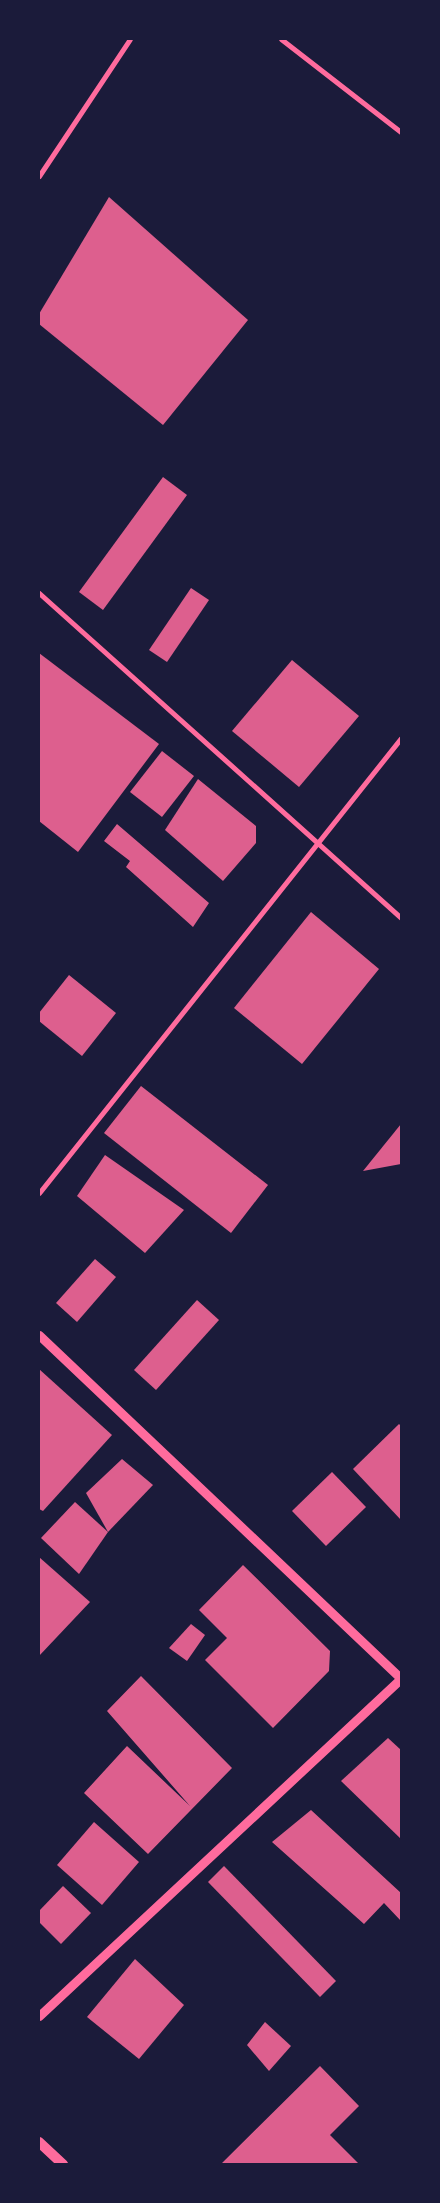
<!DOCTYPE html>
<style>
body{margin:0}
#map{position:relative;width:440px;height:2203px;overflow:hidden;background:#1b1b3a;font-family:Lato,sans-serif}
div>[style]{position:absolute}
.building>*{inset:0;background:#dd5f8e}
.minor>*{height:5px;margin:-2.5px;padding:0 2.5px;transform-origin:2.5px;border-radius:2.5px;background:#ff6b9d}
.tertiary>*{height:9px;margin:-4.5px;padding:0 4.5px;transform-origin:4.5px;border-radius:4.5px;background:#ff6b9d}
.secondary>*{height:10px;margin:-5px;padding:0 5px;transform-origin:5px;border-radius:5px;background:#ff6b9d}
span{translate:-50% -50%;white-space:nowrap;text-align:center;line-height:1.15;-webkit-text-stroke:5px #1b1b3a;paint-order:stroke}
.frame{position:absolute;inset:0;border:40px solid #1b1b3a;pointer-events:none}
</style>
<div id="map">
<div class="building">
<i style="clip-path:polygon(109px 197px,248px 320px,163px 425px,39px 324px,39px 314px)"></i>
<i style="clip-path:polygon(163px 477px,187px 495px,103px 610px,79px 592px)"></i>
<i style="clip-path:polygon(191px 588px,209px 600px,167px 662px,149px 650px)"></i>
<i style="clip-path:polygon(39px 653px,159px 744px,78px 852px,39px 821px)"></i>
<i style="clip-path:polygon(292px 660px,359px 716px,299px 787px,232px 731px)"></i>
<i style="clip-path:polygon(162px 751px,194px 776px,162px 817px,130px 792px)"></i>
<i style="clip-path:polygon(198px 779px,256px 826px,256px 843px,223px 881px,165px 830px)"></i>
<i style="clip-path:polygon(117px 824px,209px 903px,193px 927px,126px 867px,130px 861px,104px 841px)"></i>
<i style="clip-path:polygon(311px 912px,379px 969px,302px 1064px,234px 1008px)"></i>
<i style="clip-path:polygon(69px 975px,116px 1013px,82px 1056px,39px 1021px,39px 1013px)"></i>
<i style="clip-path:polygon(141px 1086px,268px 1185px,231px 1233px,104px 1133px)"></i>
<i style="clip-path:polygon(401px 1124px,401px 1164px,363px 1171px)"></i>
<i style="clip-path:polygon(105px 1155px,184px 1210px,145px 1253px,77px 1196px)"></i>
<i style="clip-path:polygon(95px 1259px,116px 1277px,77px 1322px,56px 1303px)"></i>
<i style="clip-path:polygon(197px 1300px,219px 1320px,156px 1390px,134px 1370px)"></i>
<i style="clip-path:polygon(39px 1369px,112px 1435px,43px 1511px,39px 1509px)"></i>
<i style="clip-path:polygon(399px 1424px,401px 1426px,401px 1520px,353px 1469px)"></i>
<i style="clip-path:polygon(122px 1459px,153px 1485px,108px 1532px,86px 1493px)"></i>
<i style="clip-path:polygon(332px 1472px,366px 1507px,326px 1546px,292px 1511px)"></i>
<i style="clip-path:polygon(75px 1502px,108px 1532px,79px 1574px,41px 1538px)"></i>
<i style="clip-path:polygon(39px 1557px,90px 1602px,39px 1656px)"></i>
<i style="clip-path:polygon(243px 1565px,330px 1651px,329px 1671px,273px 1728px,205px 1660px,227px 1638px,199px 1610px)"></i>
<i style="clip-path:polygon(191px 1624px,205px 1635px,187px 1661px,169px 1648px)"></i>
<i style="clip-path:polygon(141px 1676px,232px 1768px,148px 1854px,84px 1793px,127px 1746px,190px 1806px,107px 1711px)"></i>
<i style="clip-path:polygon(388px 1738px,401px 1750px,401px 1839px,341px 1781px)"></i>
<i style="clip-path:polygon(311px 1810px,401px 1893px,401px 1921px,384px 1903px,364px 1924px,272px 1842px)"></i>
<i style="clip-path:polygon(94px 1822px,139px 1862px,102px 1905px,57px 1865px)"></i>
<i style="clip-path:polygon(224px 1866px,336px 1981px,320px 1997px,208px 1882px)"></i>
<i style="clip-path:polygon(63px 1886px,91px 1913px,61px 1944px,39px 1922px,39px 1911px)"></i>
<i style="clip-path:polygon(135px 1959px,184px 2005px,139px 2059px,87px 2017px)"></i>
<i style="clip-path:polygon(265px 2022px,291px 2046px,269px 2071px,247px 2045px)"></i>
<i style="clip-path:polygon(320px 2066px,359px 2106px,330px 2135px,359px 2164px,221px 2164px)"></i>
</div>
<div class="minor">
<i style="left:281px;top:39px;width:152px;rotate:37.8deg"></i>
<i style="left:39px;top:176px;width:164px;rotate:-56.4deg"></i>
<i style="left:39px;top:593px;width:486px;rotate:41.9deg"></i>
<i style="left:39px;top:1193px;width:581px;rotate:-51.49deg"></i>
</div>
<div class="tertiary">
<i style="left:39px;top:1335px;width:499px;rotate:43.5deg"></i>
<i style="left:39px;top:2016px;width:495px;rotate:-43deg"></i>
</div>
<div class="secondary">
<i style="left:39px;top:2142px;width:33px;rotate:43deg"></i>
</div>
<div class="frame"></div>
</div>
